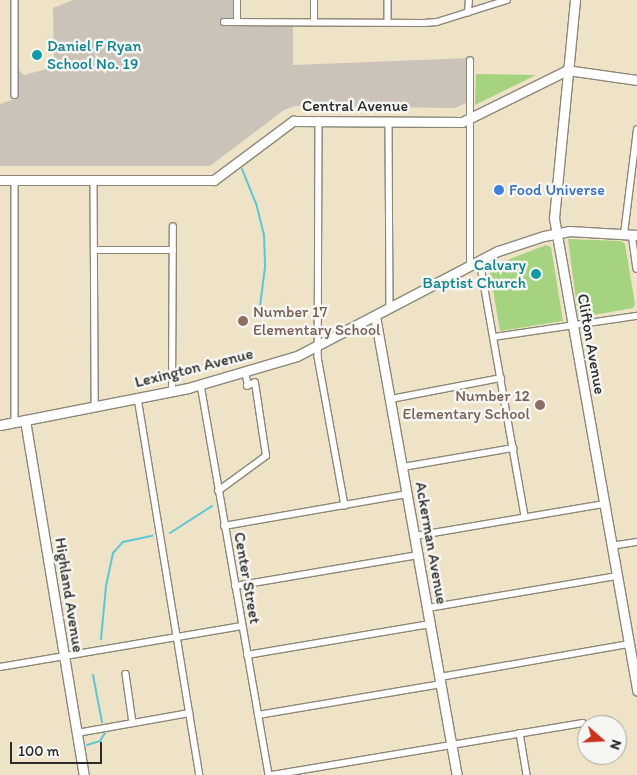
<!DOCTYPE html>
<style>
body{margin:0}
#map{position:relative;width:637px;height:775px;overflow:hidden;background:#eee3c7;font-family:Itim,sans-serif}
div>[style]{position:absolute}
.industrial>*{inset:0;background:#cbc3b8}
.green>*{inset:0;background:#a5d380}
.stream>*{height:2px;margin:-1px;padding:0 1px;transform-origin:1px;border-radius:1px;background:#5bc6d4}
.roads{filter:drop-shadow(1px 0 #8c8779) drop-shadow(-1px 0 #8c8779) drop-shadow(0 1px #8c8779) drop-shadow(0 -1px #8c8779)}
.street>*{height:5.5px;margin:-2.75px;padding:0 2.75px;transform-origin:2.75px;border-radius:2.75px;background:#fff}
.secondary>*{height:9px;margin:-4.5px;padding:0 4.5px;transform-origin:4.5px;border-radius:4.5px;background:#fff}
.dots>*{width:14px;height:14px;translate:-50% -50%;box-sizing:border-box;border:2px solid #f6f6f2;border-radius:50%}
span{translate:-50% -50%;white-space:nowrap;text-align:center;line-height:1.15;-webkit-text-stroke:5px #f6f6f2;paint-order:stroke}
.culture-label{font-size:16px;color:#0d838f}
.left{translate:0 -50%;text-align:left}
.right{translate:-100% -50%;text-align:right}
.street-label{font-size:16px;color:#2b2b2b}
.shop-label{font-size:16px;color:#366cbe}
.education-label{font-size:16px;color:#785e54}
.north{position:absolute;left:577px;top:715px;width:50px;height:50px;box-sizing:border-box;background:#f6f6f2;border:1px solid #a5a5a2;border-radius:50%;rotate:109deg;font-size:14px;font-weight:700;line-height:20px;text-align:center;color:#2b2b2b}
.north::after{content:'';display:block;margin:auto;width:18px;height:22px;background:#c8321e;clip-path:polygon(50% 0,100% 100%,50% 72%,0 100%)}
.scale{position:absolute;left:10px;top:742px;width:92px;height:22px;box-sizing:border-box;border:2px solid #2b2b2b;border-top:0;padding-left:6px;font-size:15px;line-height:18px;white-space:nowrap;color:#2b2b2b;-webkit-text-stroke:4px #f6f6f2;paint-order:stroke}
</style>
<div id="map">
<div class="industrial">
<i style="clip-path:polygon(73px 0,238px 0,238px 22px,293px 23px,293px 65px,471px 58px,468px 102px,455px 108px,295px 106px,284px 110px,210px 166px,0 166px,0 104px,15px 99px,16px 68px,24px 75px,54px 67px,53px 8px)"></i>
</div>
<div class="green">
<i style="clip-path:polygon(476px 74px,536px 75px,475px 105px)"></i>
<i style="clip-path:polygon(568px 239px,621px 241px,625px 244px,635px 304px,633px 308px,582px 317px,578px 315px)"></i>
<i style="clip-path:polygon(546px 245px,551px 247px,563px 321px,500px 331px,489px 267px)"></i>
</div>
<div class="stream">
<i style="left:242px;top:169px;width:37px;rotate:68deg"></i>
<i style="left:256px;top:203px;width:33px;rotate:76deg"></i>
<i style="left:264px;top:235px;width:32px;rotate:88deg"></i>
<i style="left:265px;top:267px;width:47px;rotate:97.3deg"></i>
<i style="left:170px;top:533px;width:50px;rotate:-32.7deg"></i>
<i style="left:101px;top:639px;width:53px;rotate:-84.6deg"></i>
<i style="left:106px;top:586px;width:34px;rotate:-78deg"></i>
<i style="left:113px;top:553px;width:15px;rotate:-48deg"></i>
<i style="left:123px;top:542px;width:30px;rotate:-12deg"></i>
<i style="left:93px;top:675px;width:48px;rotate:79.2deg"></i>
<i style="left:87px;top:745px;width:14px;rotate:-17deg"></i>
<i style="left:100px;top:741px;width:9px;rotate:-58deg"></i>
</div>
<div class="roads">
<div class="street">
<i style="left:15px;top:0;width:95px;rotate:90deg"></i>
<i style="left:388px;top:0;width:22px;rotate:90deg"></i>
<i style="left:468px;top:13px;width:13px;rotate:-86deg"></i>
<i style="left:224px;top:22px;width:200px;rotate:0.3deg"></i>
<i style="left:424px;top:23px;width:13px;rotate:-4deg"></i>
<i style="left:437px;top:22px;width:73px;rotate:-17.4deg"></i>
<i style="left:237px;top:22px;width:22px;rotate:-90deg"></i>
<i style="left:314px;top:22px;width:22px;rotate:-90deg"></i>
<i style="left:319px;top:120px;width:237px;rotate:90.2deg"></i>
<i style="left:318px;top:357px;width:151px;rotate:79.7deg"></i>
<i style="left:389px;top:121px;width:187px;rotate:89.7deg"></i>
<i style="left:15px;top:180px;width:242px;rotate:90deg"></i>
<i style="left:94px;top:180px;width:226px;rotate:89.7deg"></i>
<i style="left:624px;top:234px;width:105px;rotate:-82.9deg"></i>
<i style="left:632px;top:234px;width:35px;rotate:82deg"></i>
<i style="left:94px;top:250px;width:79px"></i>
<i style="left:480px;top:261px;width:260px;rotate:80deg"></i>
<i style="left:470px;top:266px;width:205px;rotate:-90deg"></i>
<i style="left:494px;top:337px;width:145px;rotate:-8.4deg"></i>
<i style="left:201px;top:385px;width:396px;rotate:80.1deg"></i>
<i style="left:172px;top:391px;width:164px;rotate:-89.7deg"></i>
<i style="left:138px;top:398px;width:382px;rotate:80.7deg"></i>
<i style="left:391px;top:399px;width:112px;rotate:-10.8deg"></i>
<i style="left:403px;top:467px;width:112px;rotate:-9.8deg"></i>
<i style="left:218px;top:491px;width:59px;rotate:-36.1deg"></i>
<i style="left:266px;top:456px;width:74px;rotate:-98.6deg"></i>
<i style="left:255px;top:383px;width:8px;rotate:157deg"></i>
<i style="left:248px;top:386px;width:14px;rotate:-102deg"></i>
<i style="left:224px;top:526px;width:187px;rotate:-9.9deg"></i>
<i style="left:415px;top:536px;width:192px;rotate:-9.6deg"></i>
<i style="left:611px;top:546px;width:26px;rotate:-9deg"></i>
<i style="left:235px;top:586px;width:187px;rotate:-9.6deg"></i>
<i style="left:428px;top:608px;width:192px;rotate:-9.6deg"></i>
<i style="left:247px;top:655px;width:187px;rotate:-9.6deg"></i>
<i style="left:0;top:667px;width:245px;rotate:-9.6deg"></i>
<i style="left:126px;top:674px;width:49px;rotate:81.9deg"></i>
<i style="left:440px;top:677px;width:192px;rotate:-9.9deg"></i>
<i style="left:258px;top:715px;width:186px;rotate:-9.6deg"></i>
<i style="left:77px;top:733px;width:114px;rotate:-10.1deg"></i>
<i style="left:520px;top:733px;width:43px;rotate:80.5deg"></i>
<i style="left:272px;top:775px;width:315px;rotate:-9.5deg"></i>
</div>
<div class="secondary">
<i style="left:575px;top:0;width:219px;rotate:95.5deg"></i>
<i style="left:554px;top:218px;width:480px;rotate:80deg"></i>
<i style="left:567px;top:70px;width:71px;rotate:8.1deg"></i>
<i style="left:0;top:180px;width:214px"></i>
<i style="left:214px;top:180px;width:99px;rotate:-36.8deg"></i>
<i style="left:293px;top:121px;width:169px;rotate:0.3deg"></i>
<i style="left:462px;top:122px;width:117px;rotate:-26.3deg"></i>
<i style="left:375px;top:316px;width:466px;rotate:79.9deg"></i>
<i style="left:25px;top:420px;width:360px;rotate:80.6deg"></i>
<i style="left:0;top:425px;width:192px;rotate:-11.1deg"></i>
<i style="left:188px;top:388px;width:114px;rotate:-16.4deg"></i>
<i style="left:297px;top:356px;width:227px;rotate:-27.6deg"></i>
<i style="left:498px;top:251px;width:48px;rotate:-18.1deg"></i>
<i style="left:544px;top:236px;width:25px;rotate:-11deg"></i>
<i style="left:569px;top:231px;width:68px;rotate:3.4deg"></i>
</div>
</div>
<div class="dots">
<i style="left:37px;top:55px;background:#0f9aa8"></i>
<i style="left:499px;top:190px;background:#3f7fe0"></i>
<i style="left:536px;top:274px;background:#0f9aa8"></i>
<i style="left:243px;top:321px;background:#8d6e63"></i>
<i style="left:540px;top:405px;background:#8d6e63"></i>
</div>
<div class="culture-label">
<span class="left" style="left:47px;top:55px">Daniel F Ryan<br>School No. 19</span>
<span class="right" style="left:526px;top:274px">Calvary<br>Baptist Church</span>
</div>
<div class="street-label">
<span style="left:355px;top:106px">Central Avenue</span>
<span style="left:591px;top:344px;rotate:80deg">Clifton Avenue</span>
<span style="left:194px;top:368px;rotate:-14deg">Lexington Avenue</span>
<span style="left:431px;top:543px;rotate:80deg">Ackerman Avenue</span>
<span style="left:247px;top:578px;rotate:80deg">Center Street</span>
<span style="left:69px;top:595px;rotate:81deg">Highland Avenue</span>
</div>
<div class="shop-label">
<span class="left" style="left:509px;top:190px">Food Universe</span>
</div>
<div class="education-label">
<span class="left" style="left:253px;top:321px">Number 17<br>Elementary School</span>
<span class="right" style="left:530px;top:405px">Number 12<br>Elementary School</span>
</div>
<div class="north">N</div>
<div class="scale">100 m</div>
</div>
